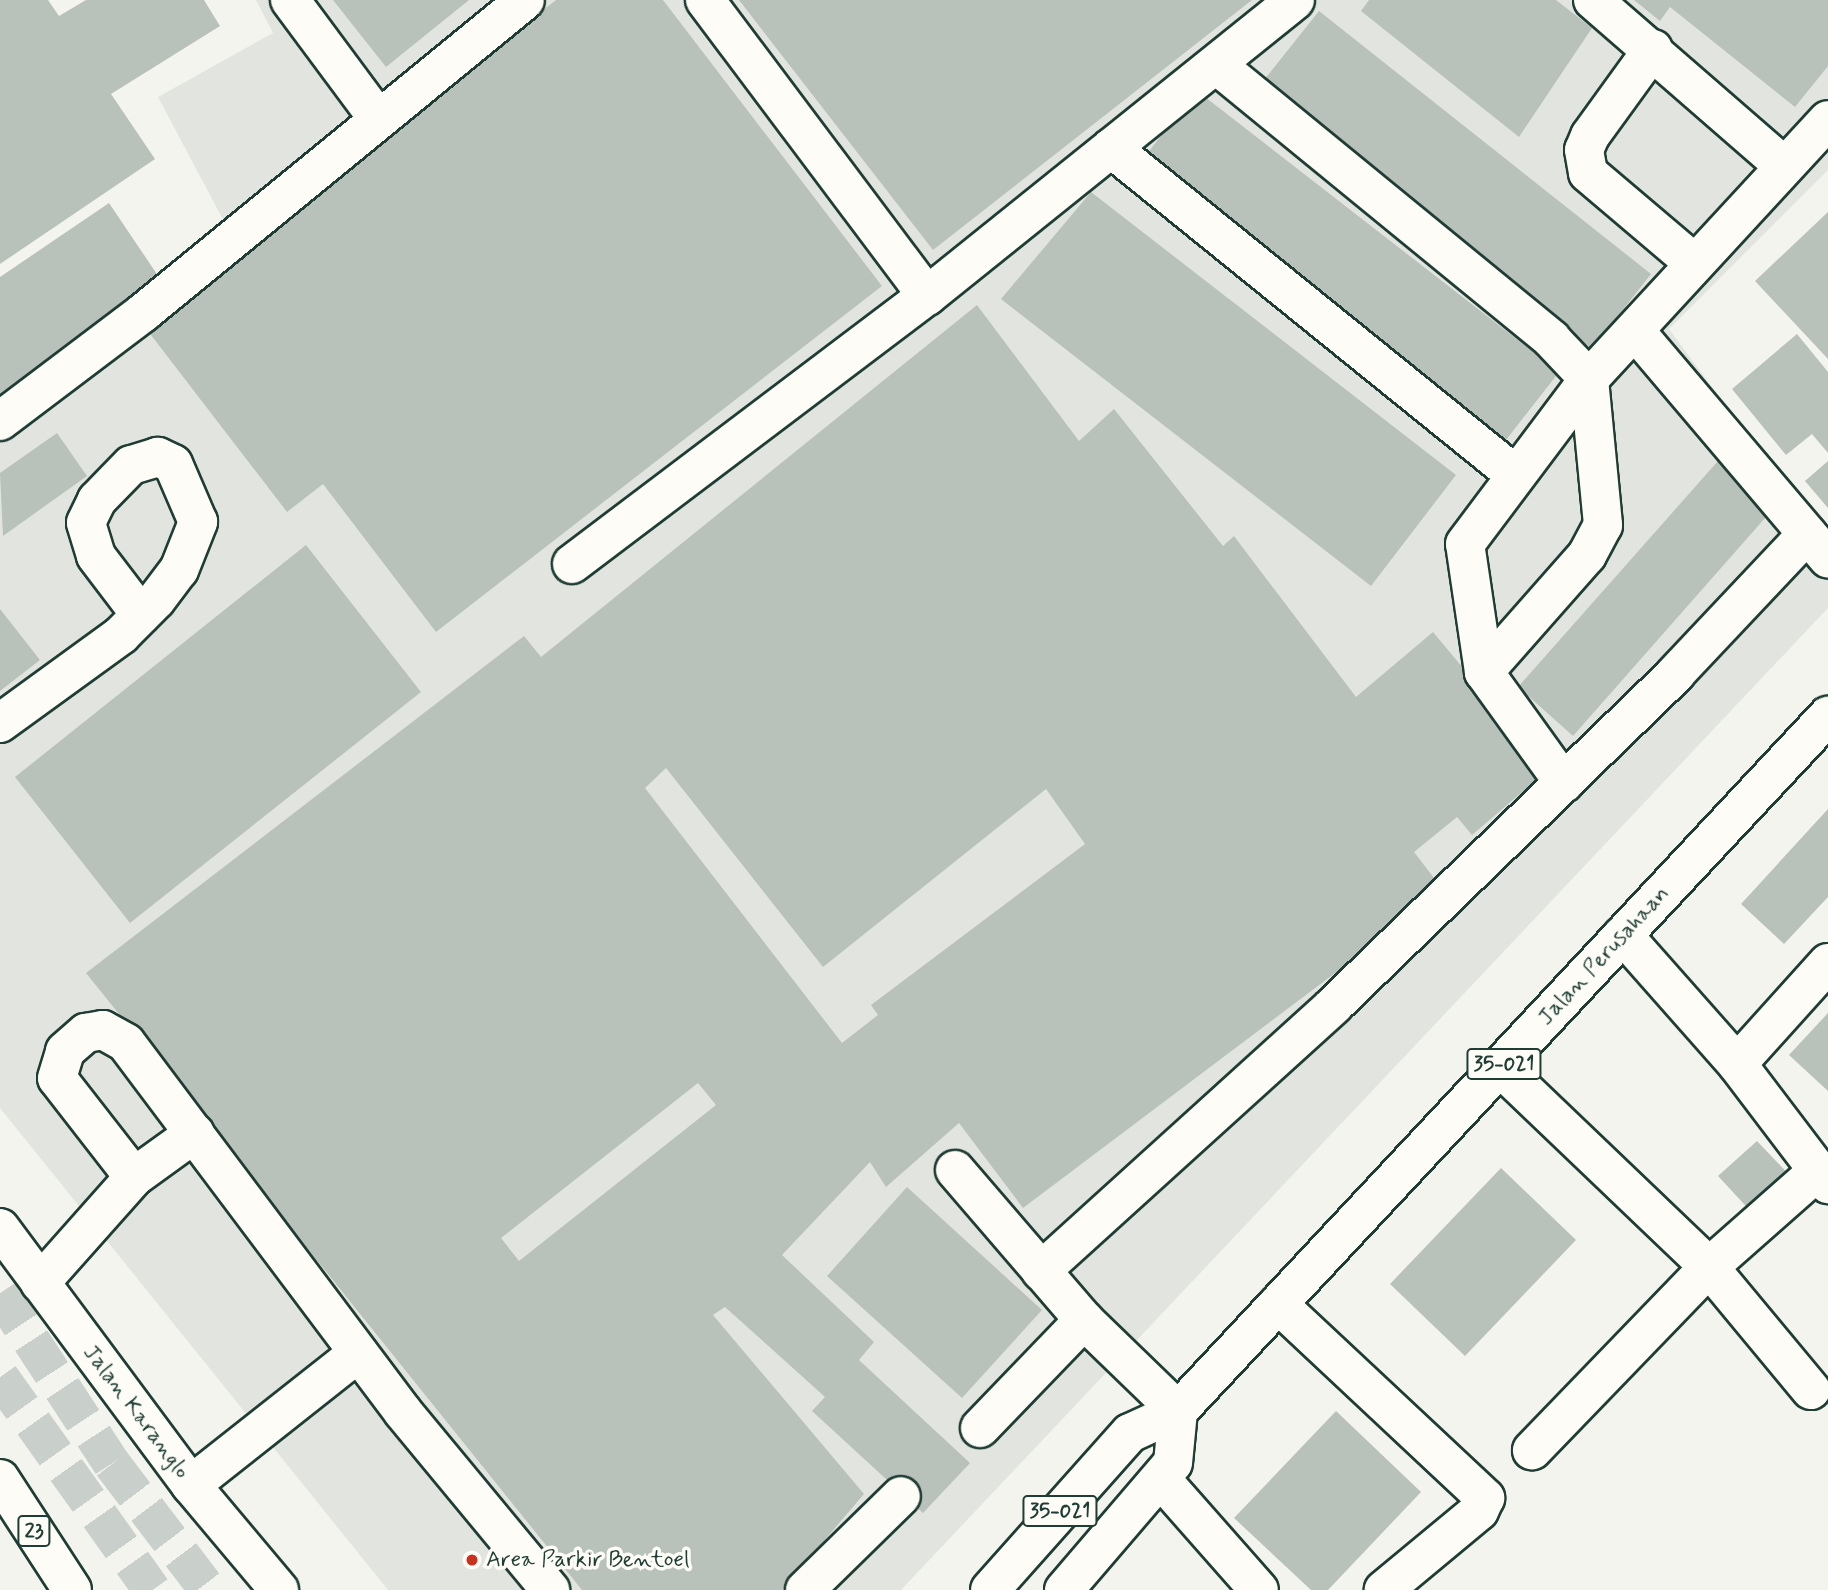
<!DOCTYPE html>
<style>
body{margin:0}
#map{position:relative;width:1828px;height:1590px;overflow:hidden;background:#f4f4ef;font-family:Mynerve,sans-serif}
div>[style]{position:absolute}
.built>*{inset:0;background:#e2e5df}
.building>*{inset:0;background:#b9c1bb}
.highway-tunnel>*{height:38px;margin-top:-19px;transform-origin:0;background:repeating-linear-gradient(90deg,#c9cfca 0 38px,transparent 0 57px)}
.roads{filter:drop-shadow(2px 0 #1f3d34) drop-shadow(-2px 0 #1f3d34) drop-shadow(0 2px #1f3d34) drop-shadow(0 -2px #1f3d34)}
.minor>*{height:38px;margin:-19px;padding:0 19px;transform-origin:19px;border-radius:19px;background:#fdfcf7}
.major>*{height:38px;margin:-19px;padding:0 19px;transform-origin:19px;border-radius:19px;background:#fdfcf7}
.highway>*{height:38px;margin:-19px;padding:0 19px;transform-origin:19px;border-radius:19px;background:#fdfcf7}
.dots>*{width:19px;height:19px;translate:-50% -50%;box-sizing:border-box;border:4px solid #fdfcf7;border-radius:50%}
span{translate:-50% -50%;white-space:nowrap;text-align:center;line-height:1.15;-webkit-text-stroke:7px #fdfcf7;paint-order:stroke}
.shield-label span{padding:2px 5px;background:#fdfcf7;border:2px solid;border-radius:5px;-webkit-text-stroke-width:0}
.shield-label{font-size:21px;color:#1f3d34;font-weight:700}
.street-label{font-size:23px;color:#1f3d34}
.poi-label{font-size:23px;color:#1f3d34}
.left{translate:0 -50%;text-align:left}
</style>
<div id="map">
<div class="built">
<i style="clip-path:polygon(256px 0,1828px 0,1828px 170px,1669px 329px,1828px 544px,1828px 608px,901px 1590px,388px 1590px,0 1108px,0 393px,228px 229px,158px 97px,273px 33px)"></i>
</div>
<div class="building">
<i style="clip-path:polygon(0 0,48px 0,59px 16px,86px 0,204px 0,220px 26px,111px 94px,155px 159px,0 264px)"></i>
<i style="clip-path:polygon(333px 0,469px 0,386px 67px)"></i>
<i style="clip-path:polygon(556px 0,663px 0,882px 286px,436px 632px,323px 484px,287px 512px,141px 322px)"></i>
<i style="clip-path:polygon(739px 0,1252px 0,933px 250px)"></i>
<i style="clip-path:polygon(1369px 0,1556px 0,1592px 28px,1519px 137px,1361px 11px)"></i>
<i style="clip-path:polygon(1634px 0,1828px 0,1828px 66px,1795px 107px,1670px 7px,1660px 21px)"></i>
<i style="clip-path:polygon(1319px 11px,1651px 274px,1592px 349px,1260px 85px)"></i>
<i style="clip-path:polygon(1196px 90px,1559px 372px,1499px 449px,1137px 167px)"></i>
<i style="clip-path:polygon(1091px 192px,1456px 475px,1371px 586px,1001px 299px)"></i>
<i style="clip-path:polygon(109px 203px,167px 289px,0 404px,0 277px)"></i>
<i style="clip-path:polygon(1828px 212px,1828px 359px,1755px 281px)"></i>
<i style="clip-path:polygon(evenodd,977px 305px,1079px 441px,1114px 409px,1223px 546px,1234px 536px,1356px 697px,1433px 632px,1548px 770px,1472px 835px,1457px 817px,1414px 852px,1444px 891px,1023px 1208px,959px 1123px,886px 1187px,870px 1162px,782px 1255px,874px 1342px,859px 1360px,970px 1463px,923px 1513px,812px 1411px,825px 1397px,725px 1307px,713px 1315px,864px 1494px,782px 1590px,582px 1590px,86px 973px,524px 636px,541px 657px,977px 305px,666px 768px,823px 967px,1046px 789px,1085px 844px,871px 1005px,878px 1015px,842px 1043px,645px 788px,666px 768px,977px 305px,698px 1083px,716px 1105px,519px 1261px,501px 1238px,698px 1083px)"></i>
<i style="clip-path:polygon(1797px 334px,1828px 372px,1828px 453px,1812px 434px,1786px 455px,1732px 389px)"></i>
<i style="clip-path:polygon(57px 433px,87px 476px,3px 536px,0 473px)"></i>
<i style="clip-path:polygon(1718px 461px,1773px 509px,1573px 736px,1518px 687px)"></i>
<i style="clip-path:polygon(1828px 461px,1828px 508px,1805px 481px)"></i>
<i style="clip-path:polygon(306px 545px,421px 692px,130px 923px,15px 777px)"></i>
<i style="clip-path:polygon(0 609px,40px 660px,0 691px)"></i>
<i style="clip-path:polygon(1828px 809px,1828px 897px,1784px 944px,1741px 904px)"></i>
<i style="clip-path:polygon(1828px 1013px,1828px 1091px,1789px 1055px)"></i>
<i style="clip-path:polygon(1757px 1141px,1796px 1182px,1757px 1218px,1718px 1176px)"></i>
<i style="clip-path:polygon(1501px 1168px,1576px 1240px,1465px 1356px,1390px 1284px)"></i>
<i style="clip-path:polygon(907px 1187px,1042px 1310px,962px 1398px,827px 1276px)"></i>
<i style="clip-path:polygon(1336px 1411px,1421px 1492px,1328px 1590px,1311px 1590px,1234px 1518px)"></i>
</div>
<div class="highway-tunnel">
<i style="left:0;top:1293px;width:204px;rotate:56.8deg"></i>
<i style="left:112px;top:1464px;width:158px;rotate:52.7deg"></i>
<i style="left:0;top:1377px;width:262px;rotate:54.5deg"></i>
</div>
<div class="roads">
<div class="minor">
<i style="left:290px;top:0;width:146px;rotate:53.4deg"></i>
<i style="left:705px;top:0;width:370px;rotate:53.1deg"></i>
<i style="left:1593px;top:0;width:252px;rotate:41deg"></i>
<i style="left:1653px;top:49px;width:107px;rotate:125.9deg"></i>
<i style="left:1590px;top:136px;width:15px;rotate:113deg"></i>
<i style="left:1584px;top:150px;width:23px;rotate:80deg"></i>
<i style="left:1588px;top:173px;width:138px;rotate:40.3deg"></i>
<i style="left:1218px;top:66px;width:431px;rotate:39.3deg"></i>
<i style="left:1551px;top:339px;width:55px;rotate:46.5deg"></i>
<i style="left:1589px;top:379px;width:147px;rotate:84.5deg"></i>
<i style="left:1603px;top:525px;width:34px;rotate:118deg"></i>
<i style="left:1587px;top:555px;width:156px;rotate:131.4deg"></i>
<i style="left:1111px;top:148px;width:517px;rotate:38.95deg"></i>
<i style="left:1636px;top:332px;width:297px;rotate:49.7deg"></i>
<i style="left:0;top:421px;width:181px;rotate:-37.1deg"></i>
<i style="left:144px;top:312px;width:492px;rotate:-39.3deg"></i>
<i style="left:572px;top:564px;width:445px;rotate:-37.1deg"></i>
<i style="left:927px;top:296px;width:472px;rotate:-38.8deg"></i>
<i style="left:0;top:723px;width:150px;rotate:-36deg"></i>
<i style="left:121px;top:635px;width:49px;rotate:-45deg"></i>
<i style="left:156px;top:600px;width:38px;rotate:-53deg"></i>
<i style="left:179px;top:570px;width:52px;rotate:-68.4deg"></i>
<i style="left:198px;top:522px;width:63px;rotate:-113.3deg"></i>
<i style="left:173px;top:464px;width:17px;rotate:-155deg"></i>
<i style="left:158px;top:457px;width:28px;rotate:163deg"></i>
<i style="left:131px;top:465px;width:49px;rotate:134.2deg"></i>
<i style="left:97px;top:500px;width:25px;rotate:116deg"></i>
<i style="left:86px;top:523px;width:34px;rotate:73deg"></i>
<i style="left:96px;top:556px;width:74px;rotate:52.7deg"></i>
<i style="left:1564px;top:783px;width:137px;rotate:-125.8deg"></i>
<i style="left:1484px;top:672px;width:129px;rotate:-98.4deg"></i>
<i style="left:1465px;top:544px;width:206px;rotate:-53.1deg"></i>
<i style="left:1589px;top:379px;width:352px;rotate:-47.3deg"></i>
<i style="left:1623px;top:935px;width:172px;rotate:48.5deg"></i>
<i style="left:1737px;top:1064px;width:151px;rotate:52.8deg"></i>
<i style="left:1737px;top:1064px;width:136px;rotate:-48deg"></i>
<i style="left:1500px;top:1067px;width:289px;rotate:43.7deg"></i>
<i style="left:1709px;top:1267px;width:255px;rotate:134deg"></i>
<i style="left:955px;top:1170px;width:198px;rotate:49.3deg"></i>
<i style="left:1084px;top:1320px;width:131px;rotate:44.1deg"></i>
<i style="left:134px;top:1177px;width:125px;rotate:-127.9deg"></i>
<i style="left:57px;top:1078px;width:28px;rotate:-73deg"></i>
<i style="left:65px;top:1051px;width:28px;rotate:-41deg"></i>
<i style="left:86px;top:1033px;width:17px;rotate:-10deg"></i>
<i style="left:103px;top:1030px;width:26px;rotate:29deg"></i>
<i style="left:126px;top:1043px;width:461px;rotate:53.1deg"></i>
<i style="left:403px;top:1412px;width:231px;rotate:50.4deg"></i>
<i style="left:1041px;top:1271px;width:396px;rotate:-42.2deg"></i>
<i style="left:1334px;top:1005px;width:477px;rotate:-44.1deg"></i>
<i style="left:1676px;top:673px;width:191px;rotate:-46.7deg"></i>
<i style="left:40px;top:1283px;width:142px;rotate:-48.4deg"></i>
<i style="left:134px;top:1177px;width:75px;rotate:-35.8deg"></i>
<i style="left:1278px;top:1304px;width:284px;rotate:43.1deg"></i>
<i style="left:1485px;top:1498px;width:14px;rotate:115deg"></i>
<i style="left:1479px;top:1511px;width:124px;rotate:140.3deg"></i>
<i style="left:1811px;top:1390px;width:160px;rotate:-129.7deg"></i>
<i style="left:1709px;top:1267px;width:145px;rotate:-41.4deg"></i>
<i style="left:980px;top:1428px;width:150px;rotate:-46.1deg"></i>
<i style="left:1161px;top:1479px;width:148px;rotate:48.6deg"></i>
<i style="left:191px;top:1485px;width:213px;rotate:-38.3deg"></i>
<i style="left:805px;top:1590px;width:134px;rotate:-44.4deg"></i>
</div>
<div class="major">
<i style="left:990px;top:1590px;width:210px;rotate:-48.3deg"></i>
<i style="left:1130px;top:1433px;width:53px;rotate:-24.6deg"></i>
<i style="left:1178px;top:1411px;width:952px;rotate:-46.92deg"></i>
<i style="left:1064px;top:1590px;width:167px;rotate:-49.4deg"></i>
<i style="left:1173px;top:1463px;width:52px;rotate:-84.5deg"></i>
</div>
<div class="highway">
<i style="left:0;top:1228px;width:320px;rotate:53.4deg"></i>
<i style="left:191px;top:1485px;width:137px;rotate:50deg"></i>
<i style="left:0;top:1479px;width:132px;rotate:57deg"></i>
</div>
</div>
<div class="dots">
<i style="left:472px;top:1560px;background:#c8321e"></i>
</div>
<div class="shield-label">
<span style="left:1504px;top:1064px">35-021</span>
<span style="left:1060px;top:1511px">35-021</span>
<span style="left:34px;top:1531px">23</span>
</div>
<div class="street-label">
<span style="left:1604px;top:956px;rotate:-47deg">Jalan Perusahaan</span>
<span style="left:136px;top:1412px;rotate:53deg">Jalan Karanglo</span>
</div>
<div class="poi-label">
<span class="left" style="left:486px;top:1560px">Area Parkir Bentoel</span>
</div>
</div>
